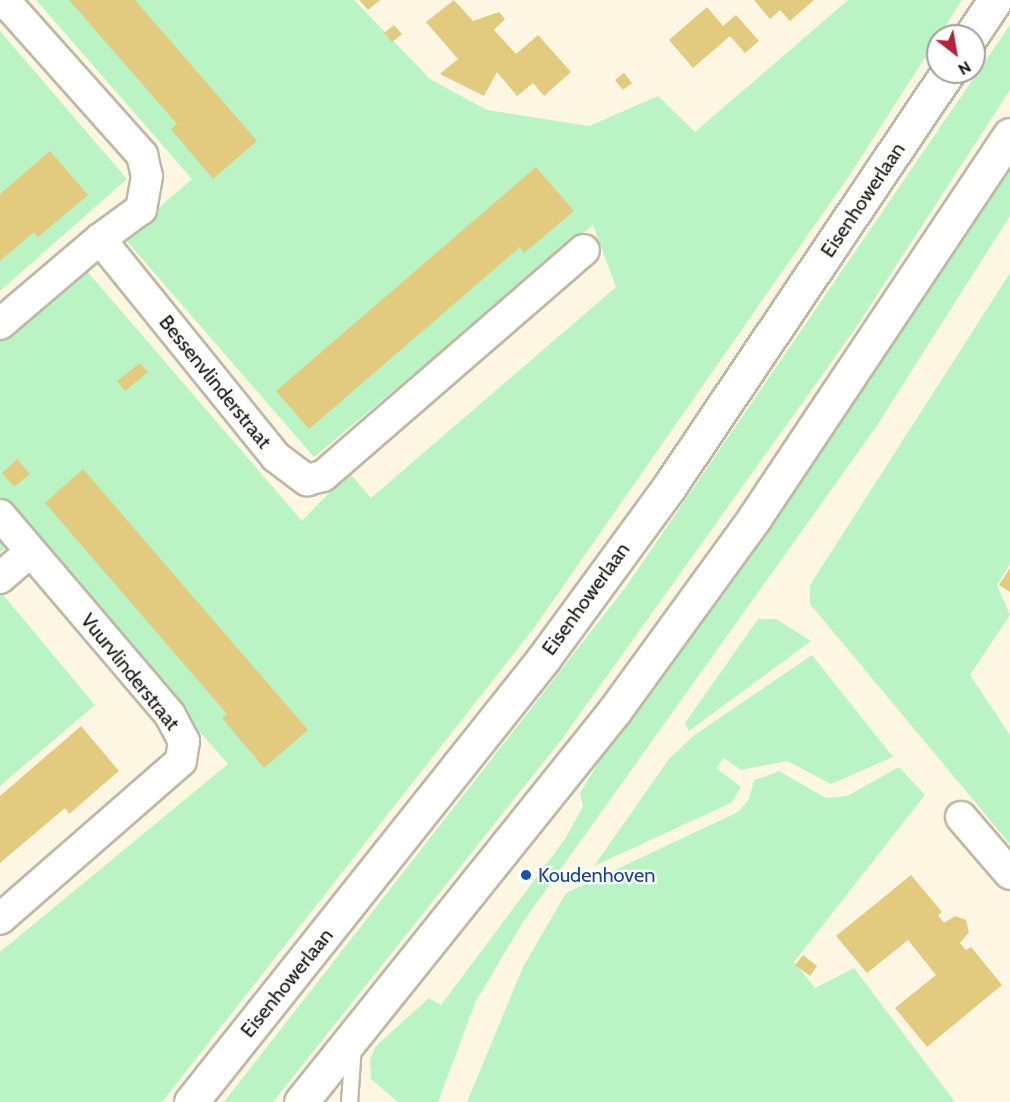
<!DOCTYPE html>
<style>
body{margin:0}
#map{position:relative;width:1010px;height:1102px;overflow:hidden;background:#fcf6e3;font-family:Cabin,sans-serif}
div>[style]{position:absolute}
.green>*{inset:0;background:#baf4c4}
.building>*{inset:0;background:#e2ca7f}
.roads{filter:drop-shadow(2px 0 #beb8a6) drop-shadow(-2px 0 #beb8a6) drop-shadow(0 2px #beb8a6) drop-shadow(0 -2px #beb8a6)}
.service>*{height:15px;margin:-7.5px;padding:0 7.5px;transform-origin:7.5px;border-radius:7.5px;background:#fff}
.minor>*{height:30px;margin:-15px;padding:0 15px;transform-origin:15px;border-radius:15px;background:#fff}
.primary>*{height:33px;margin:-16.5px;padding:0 16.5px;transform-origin:16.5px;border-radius:16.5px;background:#fff}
.dots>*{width:16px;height:16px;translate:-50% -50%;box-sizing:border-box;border:3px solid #fff;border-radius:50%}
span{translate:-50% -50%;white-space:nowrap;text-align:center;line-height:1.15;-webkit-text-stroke:4.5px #fff;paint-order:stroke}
.street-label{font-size:20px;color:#110f09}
.transit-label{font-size:20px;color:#164399}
.left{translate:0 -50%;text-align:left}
.north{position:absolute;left:926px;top:24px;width:60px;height:60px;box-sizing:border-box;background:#fff;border:2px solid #a09f9d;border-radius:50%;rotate:149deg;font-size:16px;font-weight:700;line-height:24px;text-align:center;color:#110f09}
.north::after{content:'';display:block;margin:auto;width:21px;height:27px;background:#b3213a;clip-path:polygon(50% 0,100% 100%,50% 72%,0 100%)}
</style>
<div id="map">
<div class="green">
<i style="clip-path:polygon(36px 0,354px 0,430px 79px,487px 110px,589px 126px,658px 96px,695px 132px,848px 0,962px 0,851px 173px,534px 628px,162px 1102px,0 1102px,0 952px,228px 764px,25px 533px,0 552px,0 342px,86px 270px,302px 521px,349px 472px,371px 498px,616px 287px,593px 225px,314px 457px,124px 238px,192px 179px)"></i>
<i style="clip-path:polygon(1010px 25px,1010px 90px,855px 329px,562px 739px,273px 1102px,224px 1102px,625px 588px)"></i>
<i style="clip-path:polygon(0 31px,127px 179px,0 291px)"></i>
<i style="clip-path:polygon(1010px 167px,1010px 216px,876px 427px,523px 922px,476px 1001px,438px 1102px,398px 1102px,371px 1079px,370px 1059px,376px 1046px,429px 998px,441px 1005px,565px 839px,583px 806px,580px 793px,625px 719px,848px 410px)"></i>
<i style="clip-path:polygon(1010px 273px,1010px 564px,997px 585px,1010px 615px,970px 675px,1010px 735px,1010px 844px,810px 604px,810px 585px)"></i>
<i style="clip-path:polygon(0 591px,95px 705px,0 786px)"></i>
<i style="clip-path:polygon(758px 619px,776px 619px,811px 641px,689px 731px,685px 723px)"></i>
<i style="clip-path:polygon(812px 655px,893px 757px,831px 784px,787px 761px,741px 770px,724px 758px,716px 768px,741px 787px,731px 803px,594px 866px,669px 759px,693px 736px)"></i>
<i style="clip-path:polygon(899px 767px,925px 795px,794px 962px,815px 988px,854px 968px,955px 1102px,467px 1102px,523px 967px,566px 893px,738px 812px,749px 799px,754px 780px,764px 777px,779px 771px,826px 798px,847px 796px)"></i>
</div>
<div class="building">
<i style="clip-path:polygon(69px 0,135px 0,257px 141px,213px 179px,171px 129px,177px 124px)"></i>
<i style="clip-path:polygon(359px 0,380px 0,368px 10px)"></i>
<i style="clip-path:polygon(454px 0,473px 21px,499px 12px,505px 19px,494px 30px,516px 54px,538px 35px,571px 72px,544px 96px,533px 83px,517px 96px,497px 72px,484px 96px,440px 74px,458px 59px,426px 22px)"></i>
<i style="clip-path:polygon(754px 0,814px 0,790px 21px,780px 10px,770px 19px)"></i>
<i style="clip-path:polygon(707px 7px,723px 26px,736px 15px,759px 41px,745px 53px,730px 36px,693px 68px,669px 40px)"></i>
<i style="clip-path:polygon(394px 25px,402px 34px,392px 42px,384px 33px)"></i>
<i style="clip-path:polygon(624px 73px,632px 83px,623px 90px,615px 80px)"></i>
<i style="clip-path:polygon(50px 151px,88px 195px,38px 237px,34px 232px,0 261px,0 194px)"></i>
<i style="clip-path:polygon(536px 167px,574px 211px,524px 253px,520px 247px,309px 429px,276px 391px)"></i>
<i style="clip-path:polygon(140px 363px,148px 372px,125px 391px,117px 381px)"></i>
<i style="clip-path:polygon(17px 459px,30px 474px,14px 487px,2px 473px)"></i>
<i style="clip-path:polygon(83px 469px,308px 730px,264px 768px,222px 718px,227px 714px,45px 503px)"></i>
<i style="clip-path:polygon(1010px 568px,1010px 592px,999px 585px)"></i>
<i style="clip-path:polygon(81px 726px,119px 771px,69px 814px,65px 808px,0 863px,0 796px)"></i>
<i style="clip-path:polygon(911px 875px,942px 912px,938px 915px,944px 923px,955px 916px,966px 920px,969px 932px,960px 943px,966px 950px,971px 947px,1002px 985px,927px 1047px,895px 1008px,936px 975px,908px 940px,867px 973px,836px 936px)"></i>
<i style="clip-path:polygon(803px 955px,817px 966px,810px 976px,795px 965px)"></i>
</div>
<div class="roads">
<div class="service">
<i style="left:349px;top:1102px;width:57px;rotate:-86deg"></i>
</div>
<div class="minor">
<i style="left:4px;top:0;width:208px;rotate:48.3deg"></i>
<i style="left:142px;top:155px;width:22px;rotate:77deg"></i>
<i style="left:147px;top:176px;width:34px;rotate:100deg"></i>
<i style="left:141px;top:209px;width:51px;rotate:143.8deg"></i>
<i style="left:100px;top:239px;width:280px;rotate:51.1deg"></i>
<i style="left:276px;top:457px;width:39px;rotate:37deg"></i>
<i style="left:307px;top:480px;width:16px;rotate:-14deg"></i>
<i style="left:323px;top:476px;width:345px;rotate:-40.9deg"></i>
<i style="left:0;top:324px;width:131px;rotate:-40.4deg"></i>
<i style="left:0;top:515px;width:262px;rotate:49.6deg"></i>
<i style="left:170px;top:715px;width:30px;rotate:62deg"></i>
<i style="left:184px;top:741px;width:20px;rotate:99deg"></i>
<i style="left:181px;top:761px;width:240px;rotate:138.9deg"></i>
<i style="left:0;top:578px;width:40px;rotate:-41deg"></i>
<i style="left:961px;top:817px;width:75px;rotate:49.3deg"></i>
</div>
<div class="primary">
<i style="left:971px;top:36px;width:43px;rotate:-56.3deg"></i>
<i style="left:191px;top:1102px;width:567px;rotate:-51.51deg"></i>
<i style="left:544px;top:658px;width:212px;rotate:-53.8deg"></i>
<i style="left:669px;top:487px;width:500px;rotate:-56.09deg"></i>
<i style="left:301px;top:1102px;width:502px;rotate:-51.3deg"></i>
<i style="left:615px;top:710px;width:238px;rotate:-54deg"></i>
<i style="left:755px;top:517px;width:459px;rotate:-56.3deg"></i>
</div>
</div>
<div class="dots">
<i style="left:526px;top:875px;background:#1a4fb4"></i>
</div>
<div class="street-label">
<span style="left:863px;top:200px;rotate:-56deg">Eisenhowerlaan</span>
<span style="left:215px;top:382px;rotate:51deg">Bessenvlinderstraat</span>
<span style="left:586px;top:599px;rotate:-54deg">Eisenhowerlaan</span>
<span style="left:130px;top:672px;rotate:51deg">Vuurvlinderstraat</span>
<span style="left:287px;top:983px;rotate:-51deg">Eisenhowerlaan</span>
</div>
<div class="transit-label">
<span class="left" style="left:538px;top:875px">Koudenhoven</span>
</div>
<div class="north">N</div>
</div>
